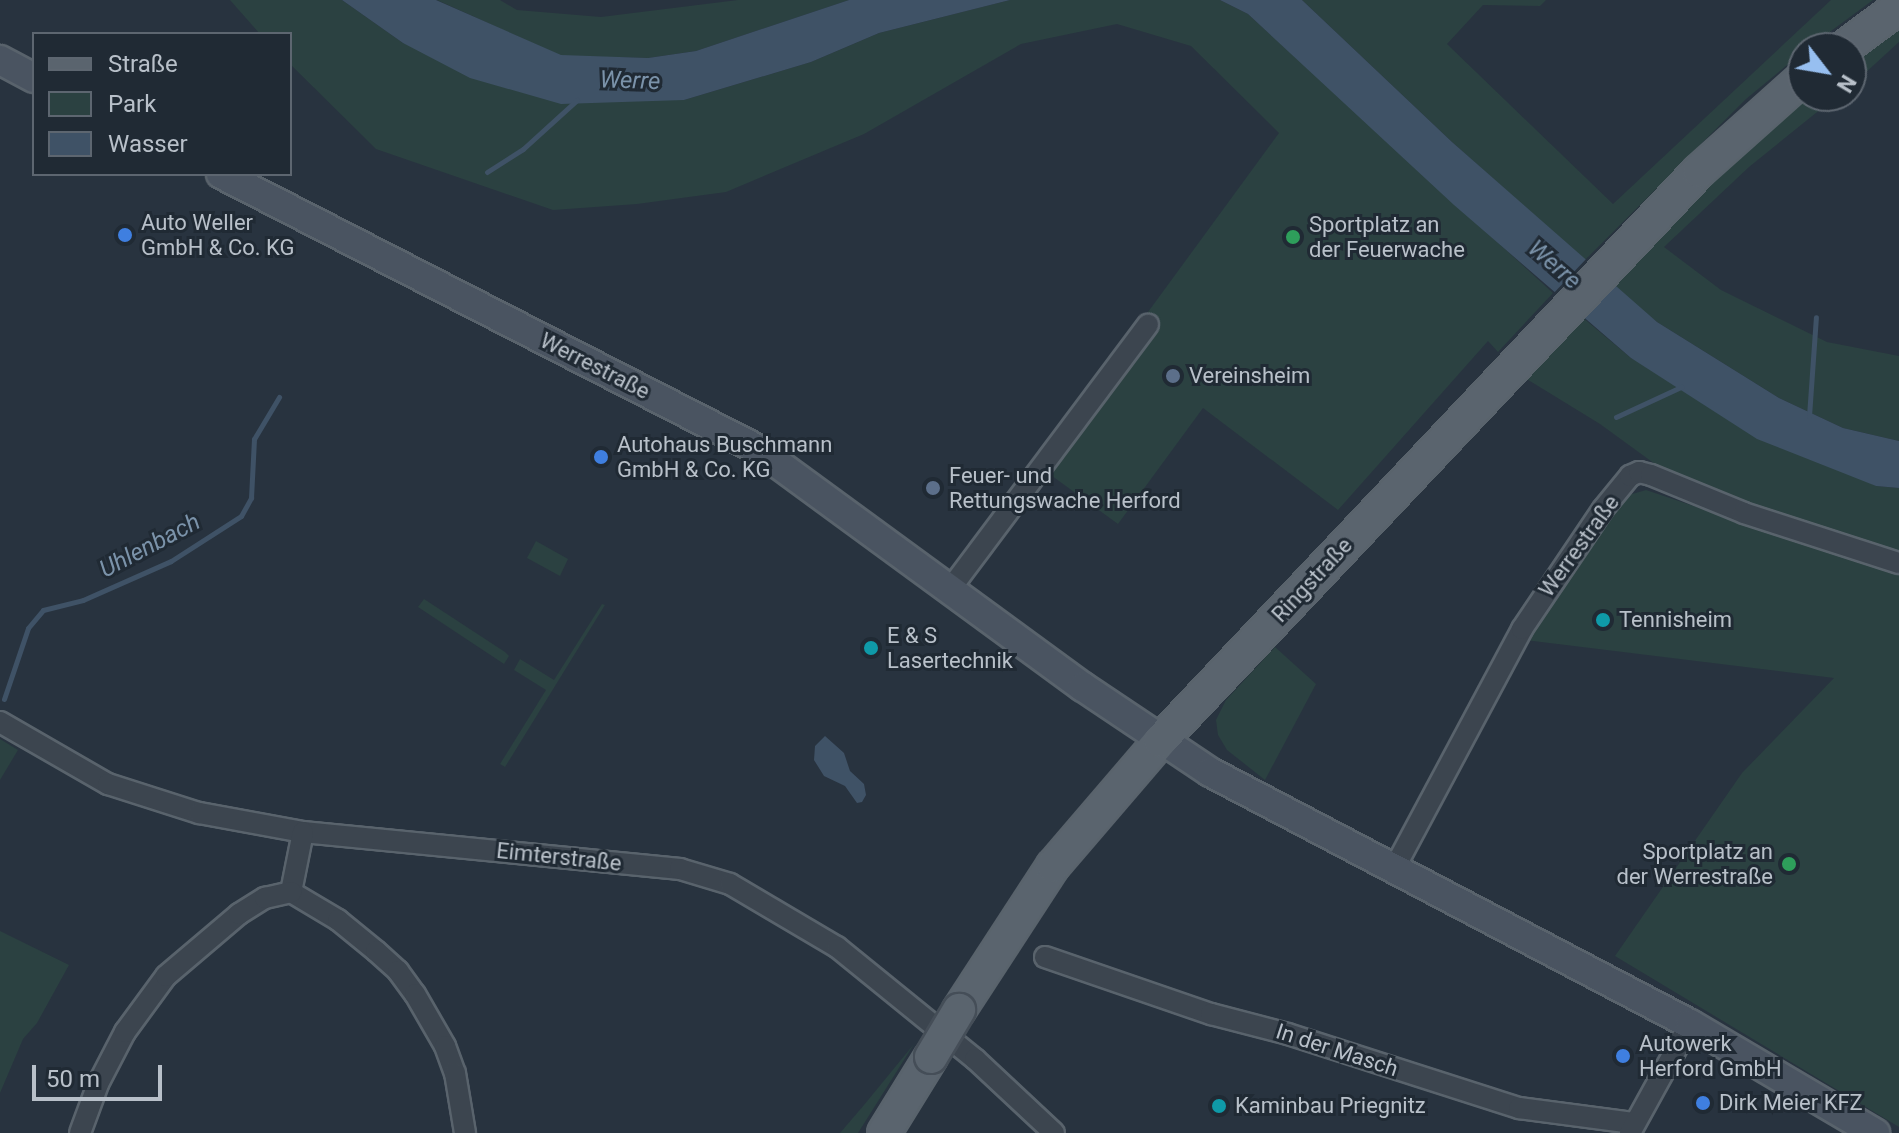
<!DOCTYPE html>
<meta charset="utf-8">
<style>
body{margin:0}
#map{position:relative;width:1899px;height:1133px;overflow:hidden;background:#28333f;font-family:Roboto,sans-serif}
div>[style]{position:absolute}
.green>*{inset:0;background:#2b4141}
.water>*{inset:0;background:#3f5266}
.pier>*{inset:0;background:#28333f}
.stream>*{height:5px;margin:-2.5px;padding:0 2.5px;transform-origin:2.5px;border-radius:2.5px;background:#3f5266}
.roads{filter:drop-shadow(2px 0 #59636c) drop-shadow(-2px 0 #59636c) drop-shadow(0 2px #59636c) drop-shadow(0 -2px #59636c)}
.minor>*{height:20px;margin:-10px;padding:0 10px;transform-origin:10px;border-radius:10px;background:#3c454f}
.secondary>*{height:28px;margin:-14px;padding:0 14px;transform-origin:14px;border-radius:14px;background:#4a5461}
.primary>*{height:32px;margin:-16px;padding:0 16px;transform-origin:16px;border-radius:16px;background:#5a646e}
.bridges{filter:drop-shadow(2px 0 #454e58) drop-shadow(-2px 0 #454e58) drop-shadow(0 2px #454e58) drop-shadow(0 -2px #454e58)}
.primary-bridge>*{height:32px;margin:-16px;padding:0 16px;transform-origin:16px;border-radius:16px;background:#5a646e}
.dots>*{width:22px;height:22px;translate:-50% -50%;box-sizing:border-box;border:4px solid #202a34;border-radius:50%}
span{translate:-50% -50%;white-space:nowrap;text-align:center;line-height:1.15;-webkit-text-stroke:6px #202a34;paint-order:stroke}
.poi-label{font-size:22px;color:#b8c0c9}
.left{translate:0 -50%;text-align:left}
.right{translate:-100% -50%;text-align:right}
.street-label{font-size:22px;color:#b8c0c9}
.water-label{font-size:24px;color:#7b93aa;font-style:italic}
.legend{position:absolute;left:32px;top:32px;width:260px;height:144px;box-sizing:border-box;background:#202a34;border:2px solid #5d6670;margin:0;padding:10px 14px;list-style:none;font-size:24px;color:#b8c0c9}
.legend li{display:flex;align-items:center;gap:16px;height:40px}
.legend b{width:40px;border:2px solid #5d6670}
.north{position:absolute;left:1787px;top:32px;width:80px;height:80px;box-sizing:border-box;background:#202a34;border:2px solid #5d6670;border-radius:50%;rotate:121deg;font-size:22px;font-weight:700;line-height:32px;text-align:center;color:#b8c0c9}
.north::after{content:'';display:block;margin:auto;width:28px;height:36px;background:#97bff0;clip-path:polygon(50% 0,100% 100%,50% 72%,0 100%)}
.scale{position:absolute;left:32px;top:1065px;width:130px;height:36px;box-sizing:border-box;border:4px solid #b8c0c9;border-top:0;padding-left:10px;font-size:24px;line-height:28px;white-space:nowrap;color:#b8c0c9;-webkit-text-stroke:6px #202a34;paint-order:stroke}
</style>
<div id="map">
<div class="green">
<i style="clip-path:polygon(230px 0,342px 0,403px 43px,684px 100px,811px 62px,879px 33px,1010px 0,1220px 0,1248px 14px,1553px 293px,1498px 352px,1488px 341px,1338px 510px,1203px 408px,1118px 524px,1048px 473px,1118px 353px,1279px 133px,1191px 46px,1117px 24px,1021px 44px,864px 134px,726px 192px,637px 204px,553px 210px,376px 149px,290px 64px,290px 34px,260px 34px)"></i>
<i style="clip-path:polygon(437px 0,500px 0,517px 10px,601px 17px,738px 0,849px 0,696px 51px,648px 58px,561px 56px)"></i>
<i style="clip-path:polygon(1302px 0,1546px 0,1540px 6px,1483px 5px,1447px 44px,1613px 204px,1831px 0,1873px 0,1808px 48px,1803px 48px,1803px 52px,1746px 99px,1585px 260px,1452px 142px)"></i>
<i style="clip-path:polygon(1899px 25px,1899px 42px,1851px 86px,1851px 60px)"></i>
<i style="clip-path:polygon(1804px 96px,1837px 96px,1749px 167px,1664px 247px,1721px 290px,1827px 342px,1899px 356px,1899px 441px,1843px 428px,1779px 398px,1657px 322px,1612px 286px,1727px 164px)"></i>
<i style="clip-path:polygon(1582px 317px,1631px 358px,1876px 486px,1899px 488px,1899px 559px,1677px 480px,1600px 424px,1525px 378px)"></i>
<i style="clip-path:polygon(1646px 490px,1899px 575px,1899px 1127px,1615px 956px,1742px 773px,1834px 678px,1525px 640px,1622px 497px)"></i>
<i style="clip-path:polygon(536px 541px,568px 559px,560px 576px,527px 558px)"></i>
<i style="clip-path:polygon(424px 599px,505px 652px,509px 656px,504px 664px,418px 607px)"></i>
<i style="clip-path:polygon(602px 604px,605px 605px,505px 767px,500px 764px,546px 690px,514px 670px,520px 659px,554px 680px)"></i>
<i style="clip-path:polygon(1275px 647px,1316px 684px,1265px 780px,1227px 750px,1218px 735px,1216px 720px,1226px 700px)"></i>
<i style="clip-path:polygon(0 739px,18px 750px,0 780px)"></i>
<i style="clip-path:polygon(0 931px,69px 965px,37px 1023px,23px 1039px,0 1093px)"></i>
<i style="clip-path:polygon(914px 1044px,858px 1133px,840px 1133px,864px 1105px)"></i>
</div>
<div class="water">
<i style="clip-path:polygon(342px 0,436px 0,561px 55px,648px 58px,696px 51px,849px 0,1010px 0,879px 33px,811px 62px,684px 100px,561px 104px,470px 78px,403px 43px)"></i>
<i style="clip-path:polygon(1220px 0,1302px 0,1452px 142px,1657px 322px,1779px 398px,1843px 428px,1899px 441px,1899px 488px,1876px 486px,1757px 439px,1631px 358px,1454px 205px,1248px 14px)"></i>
<i style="clip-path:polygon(825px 736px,844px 753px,850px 771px,864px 784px,866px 795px,862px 802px,857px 803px,845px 786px,824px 776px,814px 760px,815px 746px)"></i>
</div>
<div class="pier">
<i style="clip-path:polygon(1588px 257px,1615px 283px,1580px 320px,1551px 296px)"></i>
</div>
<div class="stream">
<i style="left:487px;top:172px;width:43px;rotate:-32.6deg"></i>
<i style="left:523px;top:149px;width:73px;rotate:-42.2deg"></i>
<i style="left:1809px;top:416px;width:99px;rotate:-86deg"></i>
<i style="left:1616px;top:417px;width:72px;rotate:-24.8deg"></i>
<i style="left:4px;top:699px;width:75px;rotate:-71.3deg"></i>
<i style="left:28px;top:628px;width:23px;rotate:-50deg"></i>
<i style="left:43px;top:610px;width:41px;rotate:-14deg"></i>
<i style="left:83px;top:600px;width:96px;rotate:-23.9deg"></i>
<i style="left:171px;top:561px;width:83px;rotate:-32.7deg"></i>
<i style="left:241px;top:516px;width:21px;rotate:-61deg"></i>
<i style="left:251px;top:498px;width:59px;rotate:-87.1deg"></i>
<i style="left:254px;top:439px;width:49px;rotate:-59.2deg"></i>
</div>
<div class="roads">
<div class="minor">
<i style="left:951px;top:588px;width:329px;rotate:-53.2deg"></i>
<i style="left:0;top:722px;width:125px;rotate:29.9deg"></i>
<i style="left:108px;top:784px;width:96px;rotate:17.7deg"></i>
<i style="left:199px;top:813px;width:106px;rotate:10.4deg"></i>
<i style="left:303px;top:832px;width:379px;rotate:5.6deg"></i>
<i style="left:680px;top:869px;width:52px;rotate:16.7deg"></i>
<i style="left:730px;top:884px;width:124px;rotate:30.5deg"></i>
<i style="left:837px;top:947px;width:178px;rotate:39.1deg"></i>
<i style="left:975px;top:1059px;width:108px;rotate:43.1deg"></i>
<i style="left:1394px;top:869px;width:272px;rotate:-61.9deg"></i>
<i style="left:1522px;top:629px;width:145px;rotate:-56deg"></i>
<i style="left:1603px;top:509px;width:43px;rotate:-50.7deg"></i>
<i style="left:1630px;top:476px;width:10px;rotate:-24deg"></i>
<i style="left:1639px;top:472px;width:12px;rotate:14deg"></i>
<i style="left:1651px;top:475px;width:100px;rotate:22.2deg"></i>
<i style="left:1744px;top:513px;width:163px;rotate:17.9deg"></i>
<i style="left:291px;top:892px;width:55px;rotate:30.8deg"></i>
<i style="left:338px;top:920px;width:49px;rotate:39.2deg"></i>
<i style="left:376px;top:951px;width:30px;rotate:42deg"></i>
<i style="left:398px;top:971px;width:29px;rotate:54deg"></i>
<i style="left:415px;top:994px;width:60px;rotate:60deg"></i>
<i style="left:445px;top:1046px;width:29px;rotate:70deg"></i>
<i style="left:455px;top:1073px;width:61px;rotate:80.5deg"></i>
<i style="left:291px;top:892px;width:61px;rotate:-78.7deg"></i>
<i style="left:1045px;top:957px;width:176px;rotate:19deg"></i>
<i style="left:1211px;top:1014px;width:80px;rotate:14.6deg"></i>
<i style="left:1288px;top:1034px;width:243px;rotate:17.8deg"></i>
<i style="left:1519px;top:1108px;width:115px;rotate:7.5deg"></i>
<i style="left:80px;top:1133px;width:52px;rotate:-69.8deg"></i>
<i style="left:98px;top:1084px;width:59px;rotate:-62.6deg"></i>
<i style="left:125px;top:1032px;width:69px;rotate:-53.8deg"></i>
<i style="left:166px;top:976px;width:96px;rotate:-40.3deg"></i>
<i style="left:239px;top:914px;width:31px;rotate:-32deg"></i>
<i style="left:265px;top:898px;width:27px;rotate:-13deg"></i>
<i style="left:1630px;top:1133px;width:124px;rotate:-61.2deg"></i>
</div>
<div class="secondary">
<i style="left:0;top:60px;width:38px;rotate:28deg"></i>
<i style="left:221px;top:174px;width:605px;rotate:27.16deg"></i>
<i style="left:759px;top:450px;width:401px;rotate:36.2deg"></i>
<i style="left:1083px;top:687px;width:153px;rotate:33.8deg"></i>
<i style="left:1210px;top:772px;width:542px;rotate:27.7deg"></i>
<i style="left:1690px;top:1024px;width:215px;rotate:30.5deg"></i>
</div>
<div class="primary">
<i style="left:1844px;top:48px;width:69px;rotate:-36.7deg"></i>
<i style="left:959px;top:1010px;width:172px;rotate:-56.9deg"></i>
<i style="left:1053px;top:866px;width:165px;rotate:-49.4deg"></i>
<i style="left:1160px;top:741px;width:784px;rotate:-46.6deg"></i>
<i style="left:1699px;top:171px;width:140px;rotate:-41.8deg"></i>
<i style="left:884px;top:1133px;width:89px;rotate:-58.3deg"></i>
</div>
</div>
<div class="bridges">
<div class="primary-bridge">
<i style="left:931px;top:1057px;width:55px;rotate:-59.2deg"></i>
</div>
</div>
<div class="dots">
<i style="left:125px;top:235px;background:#3f7fe0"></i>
<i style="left:1293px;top:237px;background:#2e9e5b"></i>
<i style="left:1173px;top:376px;background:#5c6f8a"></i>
<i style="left:601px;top:457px;background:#3f7fe0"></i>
<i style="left:933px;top:488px;background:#5c6f8a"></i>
<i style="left:1603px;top:620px;background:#0f9aa8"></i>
<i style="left:871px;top:648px;background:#0f9aa8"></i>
<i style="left:1789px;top:864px;background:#2e9e5b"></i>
<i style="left:1623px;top:1056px;background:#3f7fe0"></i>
<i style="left:1703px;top:1103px;background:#3f7fe0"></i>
<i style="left:1219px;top:1106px;background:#0f9aa8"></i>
</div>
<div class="poi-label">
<span class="left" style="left:141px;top:235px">Auto Weller<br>GmbH &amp; Co. KG</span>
<span class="left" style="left:1309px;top:237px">Sportplatz an<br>der Feuerwache</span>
<span class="left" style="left:1189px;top:376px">Vereinsheim</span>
<span class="left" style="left:617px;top:457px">Autohaus Buschmann<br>GmbH &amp; Co. KG</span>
<span class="left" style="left:949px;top:488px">Feuer- und<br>Rettungswache Herford</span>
<span class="left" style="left:1619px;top:620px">Tennisheim</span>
<span class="left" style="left:887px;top:648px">E &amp; S<br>Lasertechnik</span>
<span class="right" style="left:1773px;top:864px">Sportplatz an<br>der Werrestraße</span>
<span class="left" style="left:1639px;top:1056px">Autowerk<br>Herford GmbH</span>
<span class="left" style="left:1719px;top:1103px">Dirk Meier KFZ</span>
<span class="left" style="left:1235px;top:1106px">Kaminbau Priegnitz</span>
</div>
<div class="street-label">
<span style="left:595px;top:366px;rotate:27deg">Werrestraße</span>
<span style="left:1579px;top:546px;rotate:-54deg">Werrestraße</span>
<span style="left:1312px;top:580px;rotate:-47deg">Ringstraße</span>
<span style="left:559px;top:857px;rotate:6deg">Eimterstraße</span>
<span style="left:1337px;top:1050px;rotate:18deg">In der Masch</span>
</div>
<div class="water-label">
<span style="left:630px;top:81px;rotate:2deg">Werre</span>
<span style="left:1554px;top:265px;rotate:41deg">Werre</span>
<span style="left:150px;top:546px;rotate:-28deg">Uhlenbach</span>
</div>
<ul class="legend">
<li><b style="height:10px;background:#5a646e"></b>Straße</li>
<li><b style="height:22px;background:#2b4141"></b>Park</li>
<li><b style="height:22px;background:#3f5266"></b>Wasser</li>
</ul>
<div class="north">N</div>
<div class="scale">50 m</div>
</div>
